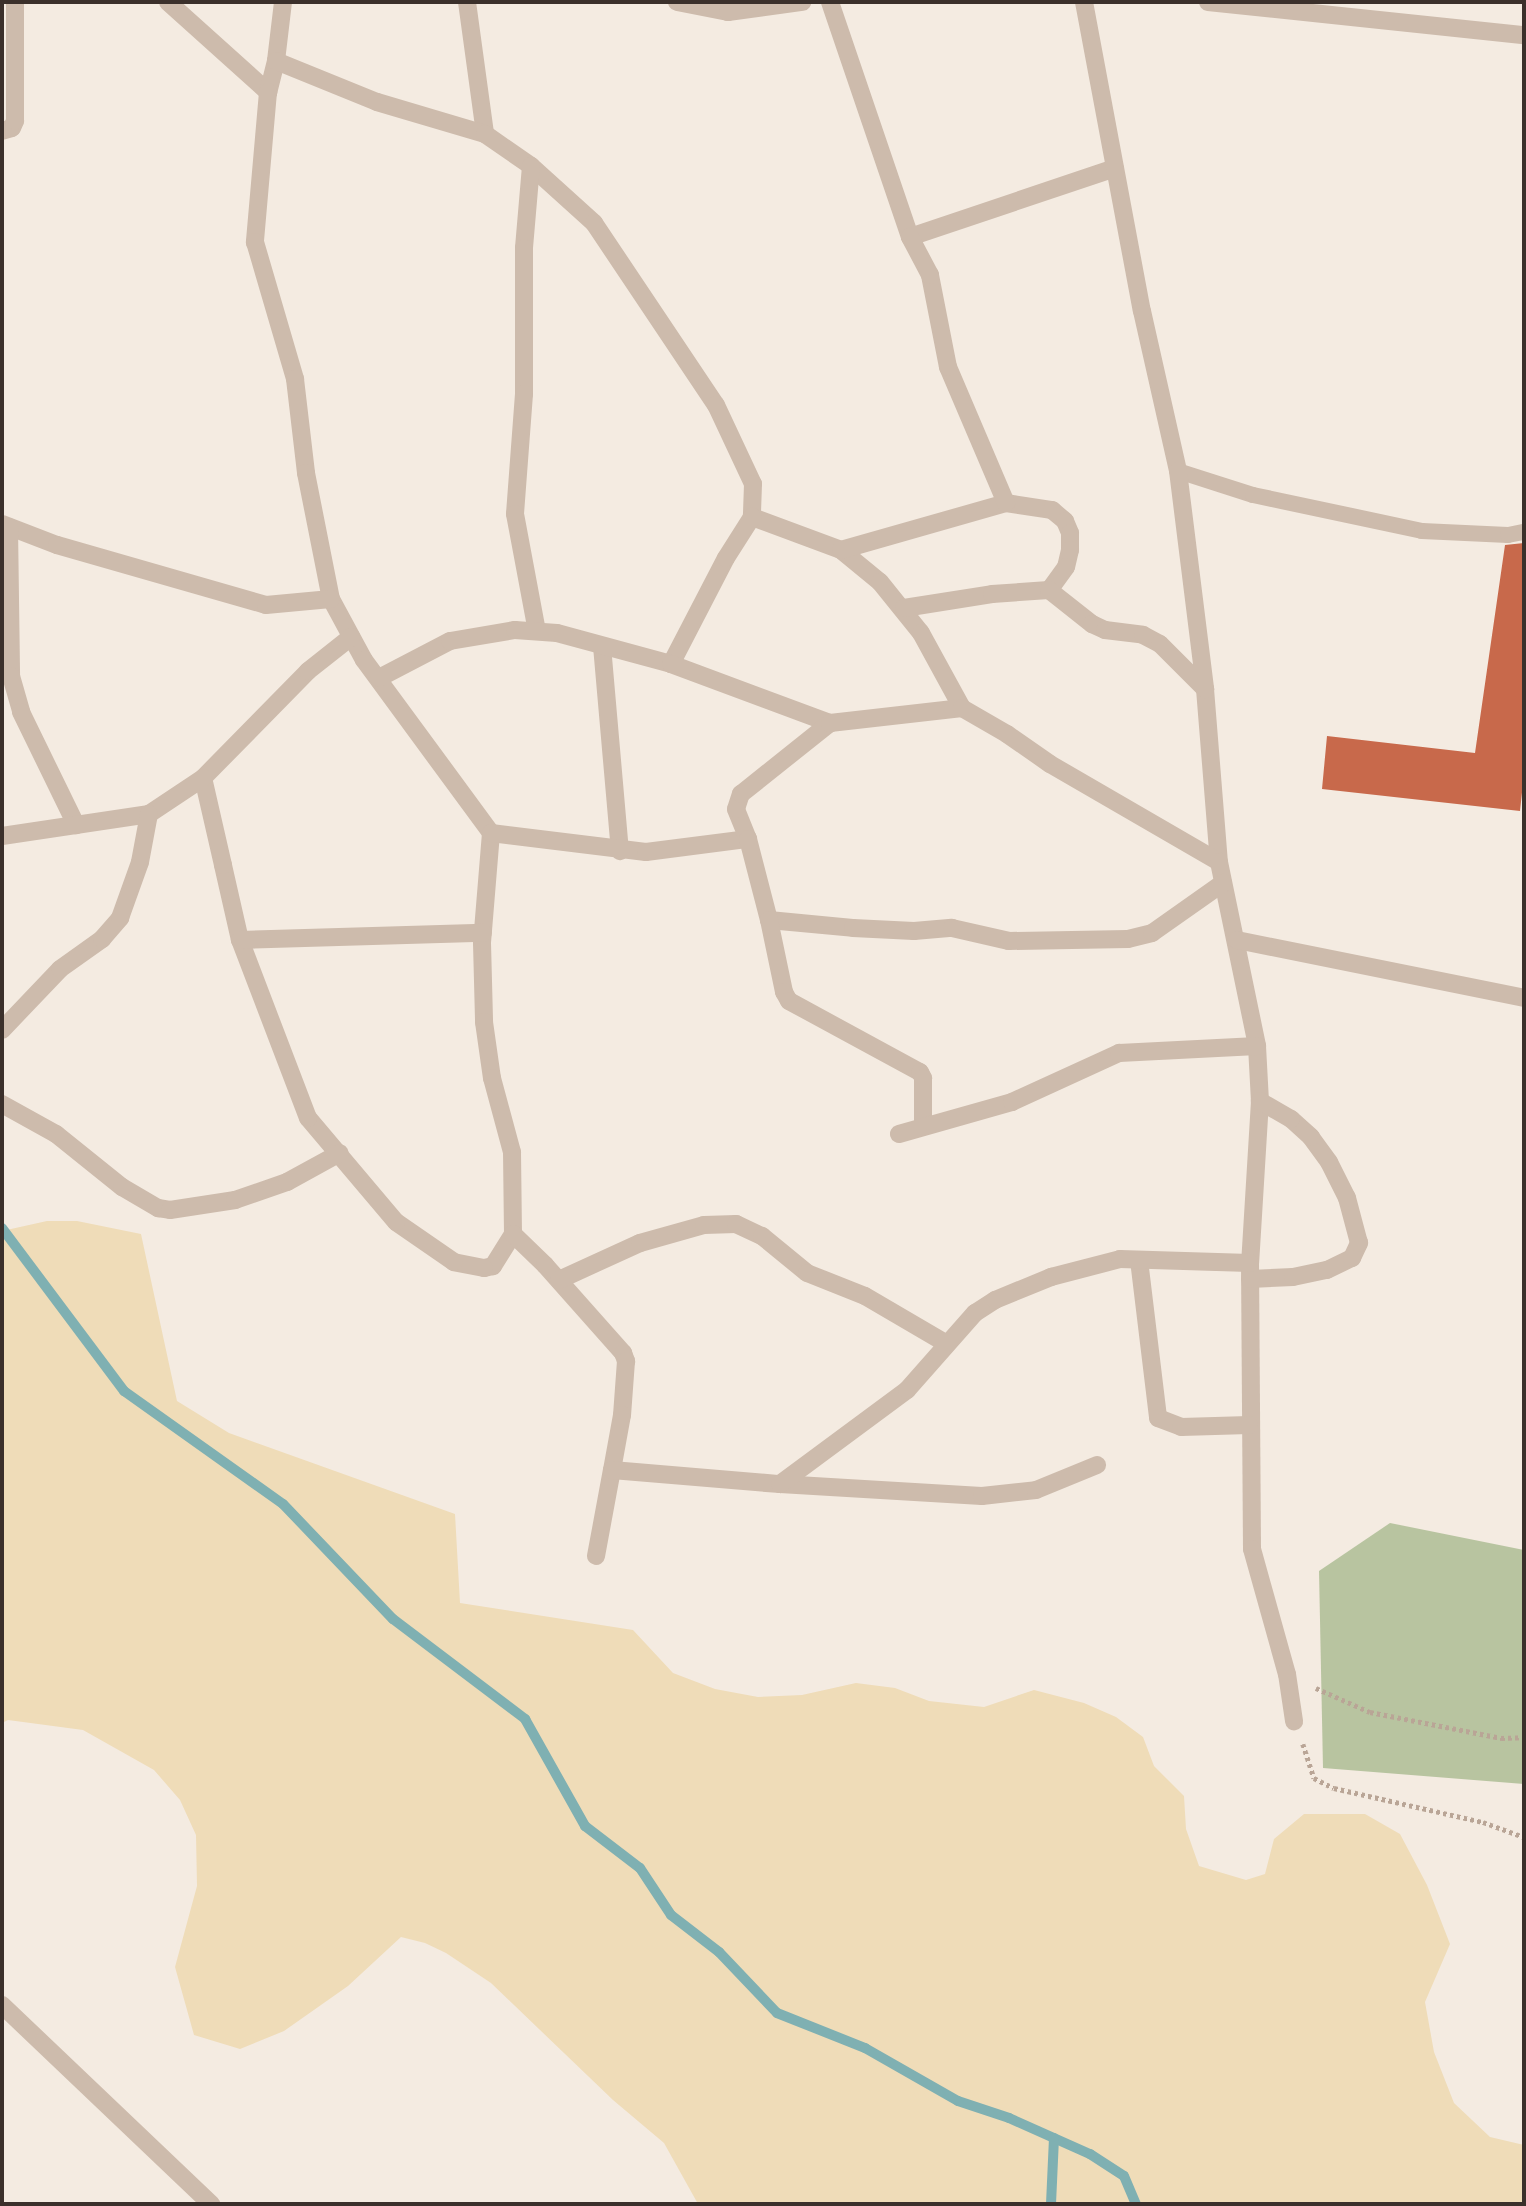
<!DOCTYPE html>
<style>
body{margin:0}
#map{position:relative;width:1526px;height:2206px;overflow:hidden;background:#f4ebe1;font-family:Montserrat,sans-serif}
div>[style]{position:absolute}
.green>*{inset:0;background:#b8c4a0}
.sand>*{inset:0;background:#efdcb8}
.stream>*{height:10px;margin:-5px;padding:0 5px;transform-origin:5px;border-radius:5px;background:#7fb0b2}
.building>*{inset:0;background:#c8694b}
.path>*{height:4.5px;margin-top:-2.25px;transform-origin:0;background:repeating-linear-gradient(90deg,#b9a596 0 3.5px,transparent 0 7px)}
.lane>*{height:16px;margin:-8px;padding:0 8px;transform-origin:8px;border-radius:8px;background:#cdbbac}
.street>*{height:18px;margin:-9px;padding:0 9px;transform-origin:9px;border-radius:9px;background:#cdbbac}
span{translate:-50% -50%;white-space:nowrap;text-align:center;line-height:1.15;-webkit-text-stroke:5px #fbf5ee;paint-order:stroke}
.frame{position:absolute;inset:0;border:4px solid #3b302b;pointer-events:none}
</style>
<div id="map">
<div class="green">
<i style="clip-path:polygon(1390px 1523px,1524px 1550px,1524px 1784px,1323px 1768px,1319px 1571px)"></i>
</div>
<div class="sand">
<i style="clip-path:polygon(47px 1221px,77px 1221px,141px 1234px,177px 1401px,229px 1433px,455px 1514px,460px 1603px,633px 1630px,673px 1673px,715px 1689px,758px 1697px,802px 1695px,856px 1683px,895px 1688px,929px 1701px,984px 1707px,1034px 1690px,1084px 1703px,1116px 1717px,1143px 1737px,1154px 1766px,1184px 1796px,1186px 1829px,1199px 1866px,1246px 1880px,1265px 1874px,1274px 1839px,1304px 1814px,1365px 1814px,1400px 1834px,1427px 1885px,1450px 1944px,1425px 2002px,1434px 2052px,1454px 2103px,1490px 2137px,1524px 2145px,1524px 2204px,698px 2204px,664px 2143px,613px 2100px,491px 1983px,446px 1953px,425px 1943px,401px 1937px,348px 1986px,284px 2031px,240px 2049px,194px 2035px,175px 1967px,197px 1886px,196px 1835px,180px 1800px,154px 1770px,83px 1730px,8px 1720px,2px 1723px,2px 1231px)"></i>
</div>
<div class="stream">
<i style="left:2px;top:1228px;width:204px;rotate:53.2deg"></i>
<i style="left:124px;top:1391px;width:195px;rotate:35.4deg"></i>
<i style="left:283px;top:1504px;width:159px;rotate:46.3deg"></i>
<i style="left:393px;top:1619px;width:166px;rotate:37.1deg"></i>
<i style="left:525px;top:1719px;width:123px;rotate:60.7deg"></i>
<i style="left:585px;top:1826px;width:69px;rotate:37.4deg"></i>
<i style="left:640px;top:1868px;width:56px;rotate:56.6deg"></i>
<i style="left:671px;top:1915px;width:61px;rotate:37.6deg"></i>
<i style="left:719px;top:1952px;width:84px;rotate:46.4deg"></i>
<i style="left:777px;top:2013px;width:95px;rotate:21.7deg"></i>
<i style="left:865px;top:2048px;width:107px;rotate:29.7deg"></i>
<i style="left:958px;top:2101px;width:54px;rotate:18.4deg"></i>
<i style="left:1009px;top:2118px;width:89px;rotate:24deg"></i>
<i style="left:1090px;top:2154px;width:40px;rotate:32.9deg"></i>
<i style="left:1124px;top:2176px;width:30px;rotate:67deg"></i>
<i style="left:1051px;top:2204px;width:66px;rotate:-87.4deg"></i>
</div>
<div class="building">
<i style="clip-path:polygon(1524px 543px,1524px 774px,1520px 811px,1322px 789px,1327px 736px,1475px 753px,1505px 545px)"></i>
</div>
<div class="path">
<i style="left:1316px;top:1688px;width:59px;rotate:24deg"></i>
<i style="left:1370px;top:1712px;width:134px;rotate:11.2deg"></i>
<i style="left:1501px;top:1738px;width:23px;rotate:-2deg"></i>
<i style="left:1303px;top:1744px;width:36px;rotate:72deg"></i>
<i style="left:1314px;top:1778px;width:22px;rotate:27deg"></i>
<i style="left:1334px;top:1788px;width:153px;rotate:12.9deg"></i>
<i style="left:1483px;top:1822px;width:44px;rotate:20.1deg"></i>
</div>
<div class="lane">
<i style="left:1178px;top:471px;width:79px;rotate:17.7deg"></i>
<i style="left:1253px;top:495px;width:173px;rotate:12deg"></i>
<i style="left:1422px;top:531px;width:86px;rotate:2.7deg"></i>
<i style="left:1508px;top:535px;width:16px;rotate:-11deg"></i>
</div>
<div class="street">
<i style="left:168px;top:2px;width:135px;rotate:42deg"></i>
<i style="left:283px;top:2px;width:59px;rotate:96.8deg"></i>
<i style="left:276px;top:61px;width:32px;rotate:104deg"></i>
<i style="left:268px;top:92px;width:151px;rotate:95deg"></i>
<i style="left:255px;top:242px;width:143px;rotate:73.7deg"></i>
<i style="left:295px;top:379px;width:95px;rotate:83.3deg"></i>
<i style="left:306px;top:473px;width:128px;rotate:78.8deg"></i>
<i style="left:331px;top:599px;width:69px;rotate:61.6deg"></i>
<i style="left:364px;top:660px;width:215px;rotate:53.7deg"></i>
<i style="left:491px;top:833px;width:110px;rotate:94.7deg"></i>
<i style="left:482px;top:943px;width:79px;rotate:88.5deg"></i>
<i style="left:484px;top:1022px;width:57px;rotate:81.9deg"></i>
<i style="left:492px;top:1078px;width:77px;rotate:74.9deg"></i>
<i style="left:512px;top:1152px;width:82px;rotate:89.3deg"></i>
<i style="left:513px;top:1234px;width:38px;rotate:122deg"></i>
<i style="left:493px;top:1266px;width:9px;rotate:167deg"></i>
<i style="left:484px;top:1268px;width:31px;rotate:-169deg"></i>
<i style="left:454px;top:1262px;width:70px;rotate:-145.4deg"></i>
<i style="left:396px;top:1222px;width:136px;rotate:-130.2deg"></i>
<i style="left:308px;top:1118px;width:191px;rotate:-110.9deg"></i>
<i style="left:240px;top:940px;width:77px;rotate:-102.8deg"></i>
<i style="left:223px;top:865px;width:89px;rotate:-102.9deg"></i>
<i style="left:203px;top:778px;width:150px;rotate:-45.5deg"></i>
<i style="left:308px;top:671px;width:55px;rotate:-38.3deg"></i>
<i style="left:467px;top:2px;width:133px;rotate:82.2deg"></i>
<i style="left:677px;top:2px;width:52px;rotate:11.1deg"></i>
<i style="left:728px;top:12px;width:75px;rotate:-7.7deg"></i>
<i style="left:830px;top:2px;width:248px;rotate:71.2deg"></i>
<i style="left:910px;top:237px;width:216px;rotate:-18.6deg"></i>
<i style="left:1084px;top:2px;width:314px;rotate:79.4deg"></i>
<i style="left:1142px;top:311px;width:164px;rotate:77.3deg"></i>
<i style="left:1178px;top:471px;width:220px;rotate:82.9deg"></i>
<i style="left:1205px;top:689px;width:174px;rotate:85.4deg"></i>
<i style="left:1208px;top:2px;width:318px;rotate:6deg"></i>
<i style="left:276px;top:61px;width:109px;rotate:22.1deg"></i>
<i style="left:377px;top:102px;width:113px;rotate:16.5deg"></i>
<i style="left:485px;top:134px;width:56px;rotate:34.8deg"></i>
<i style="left:531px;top:166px;width:85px;rotate:42.1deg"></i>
<i style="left:594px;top:223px;width:219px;rotate:56.2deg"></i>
<i style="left:716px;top:405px;width:87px;rotate:64.9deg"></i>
<i style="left:753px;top:484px;width:33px;rotate:92deg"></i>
<i style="left:752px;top:517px;width:95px;rotate:20.3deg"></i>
<i style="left:841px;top:550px;width:50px;rotate:39.4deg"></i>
<i style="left:880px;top:582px;width:65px;rotate:51.2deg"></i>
<i style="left:921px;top:633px;width:85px;rotate:61.3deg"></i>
<i style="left:2px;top:131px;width:10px;rotate:-17deg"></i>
<i style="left:12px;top:128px;width:8px;rotate:-67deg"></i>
<i style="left:15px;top:121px;width:119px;rotate:-90deg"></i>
<i style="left:531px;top:166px;width:82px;rotate:94.9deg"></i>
<i style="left:524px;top:248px;width:146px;rotate:90deg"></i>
<i style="left:524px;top:394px;width:120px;rotate:94.3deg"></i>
<i style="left:515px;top:514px;width:119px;rotate:79.4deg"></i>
<i style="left:1006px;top:503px;width:47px;rotate:8.7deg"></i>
<i style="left:1052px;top:510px;width:17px;rotate:40deg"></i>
<i style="left:1065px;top:521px;width:13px;rotate:67deg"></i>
<i style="left:1070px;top:533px;width:17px;rotate:90deg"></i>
<i style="left:1070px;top:550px;width:17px;rotate:103deg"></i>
<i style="left:1066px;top:567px;width:29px;rotate:126deg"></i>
<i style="left:2px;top:524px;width:59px;rotate:20.9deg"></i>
<i style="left:57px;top:545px;width:217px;rotate:16deg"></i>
<i style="left:266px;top:605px;width:65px;rotate:-5.3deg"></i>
<i style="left:9px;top:527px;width:149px;rotate:89.2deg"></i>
<i style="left:11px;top:676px;width:37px;rotate:74deg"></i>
<i style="left:21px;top:712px;width:126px;rotate:64deg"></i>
<i style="left:841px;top:550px;width:172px;rotate:-15.9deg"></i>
<i style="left:1006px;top:503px;width:148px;rotate:-113.1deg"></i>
<i style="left:948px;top:367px;width:94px;rotate:-101.1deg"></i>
<i style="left:930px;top:275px;width:43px;rotate:-117.8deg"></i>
<i style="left:904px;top:608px;width:89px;rotate:-9deg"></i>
<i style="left:992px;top:594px;width:57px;rotate:-4deg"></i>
<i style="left:1049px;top:590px;width:55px;rotate:38.3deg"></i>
<i style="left:1092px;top:624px;width:14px;rotate:25deg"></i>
<i style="left:1105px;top:630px;width:38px;rotate:7deg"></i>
<i style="left:1143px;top:635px;width:19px;rotate:28deg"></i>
<i style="left:1160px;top:644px;width:64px;rotate:45deg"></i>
<i style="left:602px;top:646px;width:206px;rotate:85deg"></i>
<i style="left:671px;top:664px;width:119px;rotate:-62.6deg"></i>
<i style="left:726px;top:558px;width:49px;rotate:-57.6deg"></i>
<i style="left:379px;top:678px;width:80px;rotate:-27.5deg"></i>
<i style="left:450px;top:641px;width:66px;rotate:-9.6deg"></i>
<i style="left:515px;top:630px;width:42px;rotate:4.1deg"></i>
<i style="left:557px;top:633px;width:118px;rotate:15.2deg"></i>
<i style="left:671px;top:664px;width:170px;rotate:20.4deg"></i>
<i style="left:491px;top:833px;width:156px;rotate:7deg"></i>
<i style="left:646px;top:852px;width:103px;rotate:-7.3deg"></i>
<i style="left:748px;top:839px;width:32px;rotate:-112deg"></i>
<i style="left:736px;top:809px;width:16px;rotate:-72deg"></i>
<i style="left:741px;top:794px;width:114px;rotate:-38.6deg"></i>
<i style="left:830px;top:723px;width:133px;rotate:-6.5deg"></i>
<i style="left:962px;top:708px;width:52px;rotate:30deg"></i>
<i style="left:1007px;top:734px;width:52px;rotate:34.9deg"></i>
<i style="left:1050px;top:764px;width:195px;rotate:30.1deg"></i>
<i style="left:1219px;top:862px;width:188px;rotate:78.3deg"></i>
<i style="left:1257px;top:1046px;width:55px;rotate:86.9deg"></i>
<i style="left:1260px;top:1101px;width:162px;rotate:93.5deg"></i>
<i style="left:1250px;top:1263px;width:286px;rotate:89.6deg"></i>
<i style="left:1252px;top:1549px;width:130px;rotate:74.4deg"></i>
<i style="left:1287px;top:1674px;width:48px;rotate:81.5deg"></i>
<i style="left:2px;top:836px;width:149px;rotate:-8.5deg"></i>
<i style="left:149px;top:814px;width:65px;rotate:-33.7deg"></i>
<i style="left:748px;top:839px;width:84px;rotate:75.5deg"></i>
<i style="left:769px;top:920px;width:84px;rotate:5.4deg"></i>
<i style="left:853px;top:928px;width:61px;rotate:2.8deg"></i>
<i style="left:914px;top:931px;width:38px;rotate:-5deg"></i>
<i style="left:952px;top:928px;width:58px;rotate:12.8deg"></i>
<i style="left:1009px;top:941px;width:119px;rotate:-1deg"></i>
<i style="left:1128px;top:939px;width:25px;rotate:-14deg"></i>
<i style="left:1152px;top:933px;width:87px;rotate:-35.2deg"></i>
<i style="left:769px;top:920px;width:74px;rotate:78.2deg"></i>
<i style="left:784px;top:992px;width:10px;rotate:61deg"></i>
<i style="left:789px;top:1001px;width:149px;rotate:28.5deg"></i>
<i style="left:920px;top:1072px;width:7px;rotate:63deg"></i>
<i style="left:923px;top:1078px;width:48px;rotate:90deg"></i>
<i style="left:240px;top:940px;width:243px;rotate:-1.7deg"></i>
<i style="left:1237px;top:940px;width:293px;rotate:11.4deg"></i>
<i style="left:2px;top:1030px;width:84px;rotate:-46.4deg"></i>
<i style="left:60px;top:969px;width:52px;rotate:-35.5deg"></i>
<i style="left:102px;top:939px;width:28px;rotate:-49deg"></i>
<i style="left:120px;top:918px;width:59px;rotate:-70.3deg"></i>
<i style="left:140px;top:862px;width:49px;rotate:-79.4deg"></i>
<i style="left:2px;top:1104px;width:62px;rotate:29.1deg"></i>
<i style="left:56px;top:1134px;width:85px;rotate:38.8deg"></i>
<i style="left:122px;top:1187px;width:42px;rotate:30.3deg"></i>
<i style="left:158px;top:1208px;width:12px;rotate:9deg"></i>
<i style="left:170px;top:1210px;width:66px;rotate:-8.7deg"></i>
<i style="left:235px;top:1200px;width:55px;rotate:-19.1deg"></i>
<i style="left:287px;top:1182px;width:60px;rotate:-28.7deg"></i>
<i style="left:899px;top:1134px;width:117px;rotate:-15.8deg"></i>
<i style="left:1012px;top:1102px;width:118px;rotate:-24.6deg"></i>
<i style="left:1119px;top:1053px;width:138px;rotate:-2.9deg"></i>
<i style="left:513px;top:1234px;width:45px;rotate:44.1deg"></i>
<i style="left:545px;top:1265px;width:118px;rotate:48.4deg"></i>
<i style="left:623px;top:1353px;width:9px;rotate:69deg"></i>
<i style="left:626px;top:1361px;width:54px;rotate:94.2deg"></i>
<i style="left:622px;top:1415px;width:56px;rotate:100.3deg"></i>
<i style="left:1139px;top:1260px;width:159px;rotate:83.1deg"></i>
<i style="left:1158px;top:1418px;width:25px;rotate:21deg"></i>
<i style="left:1181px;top:1427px;width:68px;rotate:-1.7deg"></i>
<i style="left:1250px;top:1279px;width:43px;rotate:-2.7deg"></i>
<i style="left:1293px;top:1277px;width:35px;rotate:-12deg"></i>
<i style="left:1327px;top:1270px;width:28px;rotate:-26deg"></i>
<i style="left:1352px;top:1258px;width:17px;rotate:-65deg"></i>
<i style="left:1359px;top:1243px;width:47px;rotate:-104.9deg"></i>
<i style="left:1347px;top:1198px;width:40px;rotate:-116.6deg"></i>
<i style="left:1329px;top:1162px;width:31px;rotate:-126deg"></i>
<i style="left:1311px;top:1137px;width:27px;rotate:-138deg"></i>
<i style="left:1291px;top:1119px;width:36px;rotate:-150deg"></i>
<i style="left:559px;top:1280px;width:89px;rotate:-24.6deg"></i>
<i style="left:640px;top:1243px;width:66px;rotate:-15.7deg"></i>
<i style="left:704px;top:1225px;width:32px;rotate:-2deg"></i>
<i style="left:736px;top:1224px;width:29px;rotate:25deg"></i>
<i style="left:762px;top:1236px;width:58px;rotate:39.4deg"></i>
<i style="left:807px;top:1273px;width:62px;rotate:21.6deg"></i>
<i style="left:865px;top:1296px;width:95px;rotate:30.3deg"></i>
<i style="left:780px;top:1484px;width:202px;rotate:3.4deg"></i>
<i style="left:982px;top:1496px;width:54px;rotate:-6.3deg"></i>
<i style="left:1036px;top:1490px;width:66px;rotate:-22.3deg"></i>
<i style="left:596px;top:1556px;width:87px;rotate:-79.5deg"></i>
<i style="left:612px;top:1470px;width:169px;rotate:4.8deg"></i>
<i style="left:780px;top:1484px;width:158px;rotate:-36.5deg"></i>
<i style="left:907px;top:1390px;width:103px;rotate:-48.6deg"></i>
<i style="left:975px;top:1313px;width:24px;rotate:-33deg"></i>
<i style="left:995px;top:1300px;width:61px;rotate:-22.3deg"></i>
<i style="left:1051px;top:1277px;width:71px;rotate:-14.6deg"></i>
<i style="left:1120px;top:1259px;width:130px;rotate:1.8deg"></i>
<i style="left:2px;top:2005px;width:289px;rotate:43.6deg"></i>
</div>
<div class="frame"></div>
</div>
